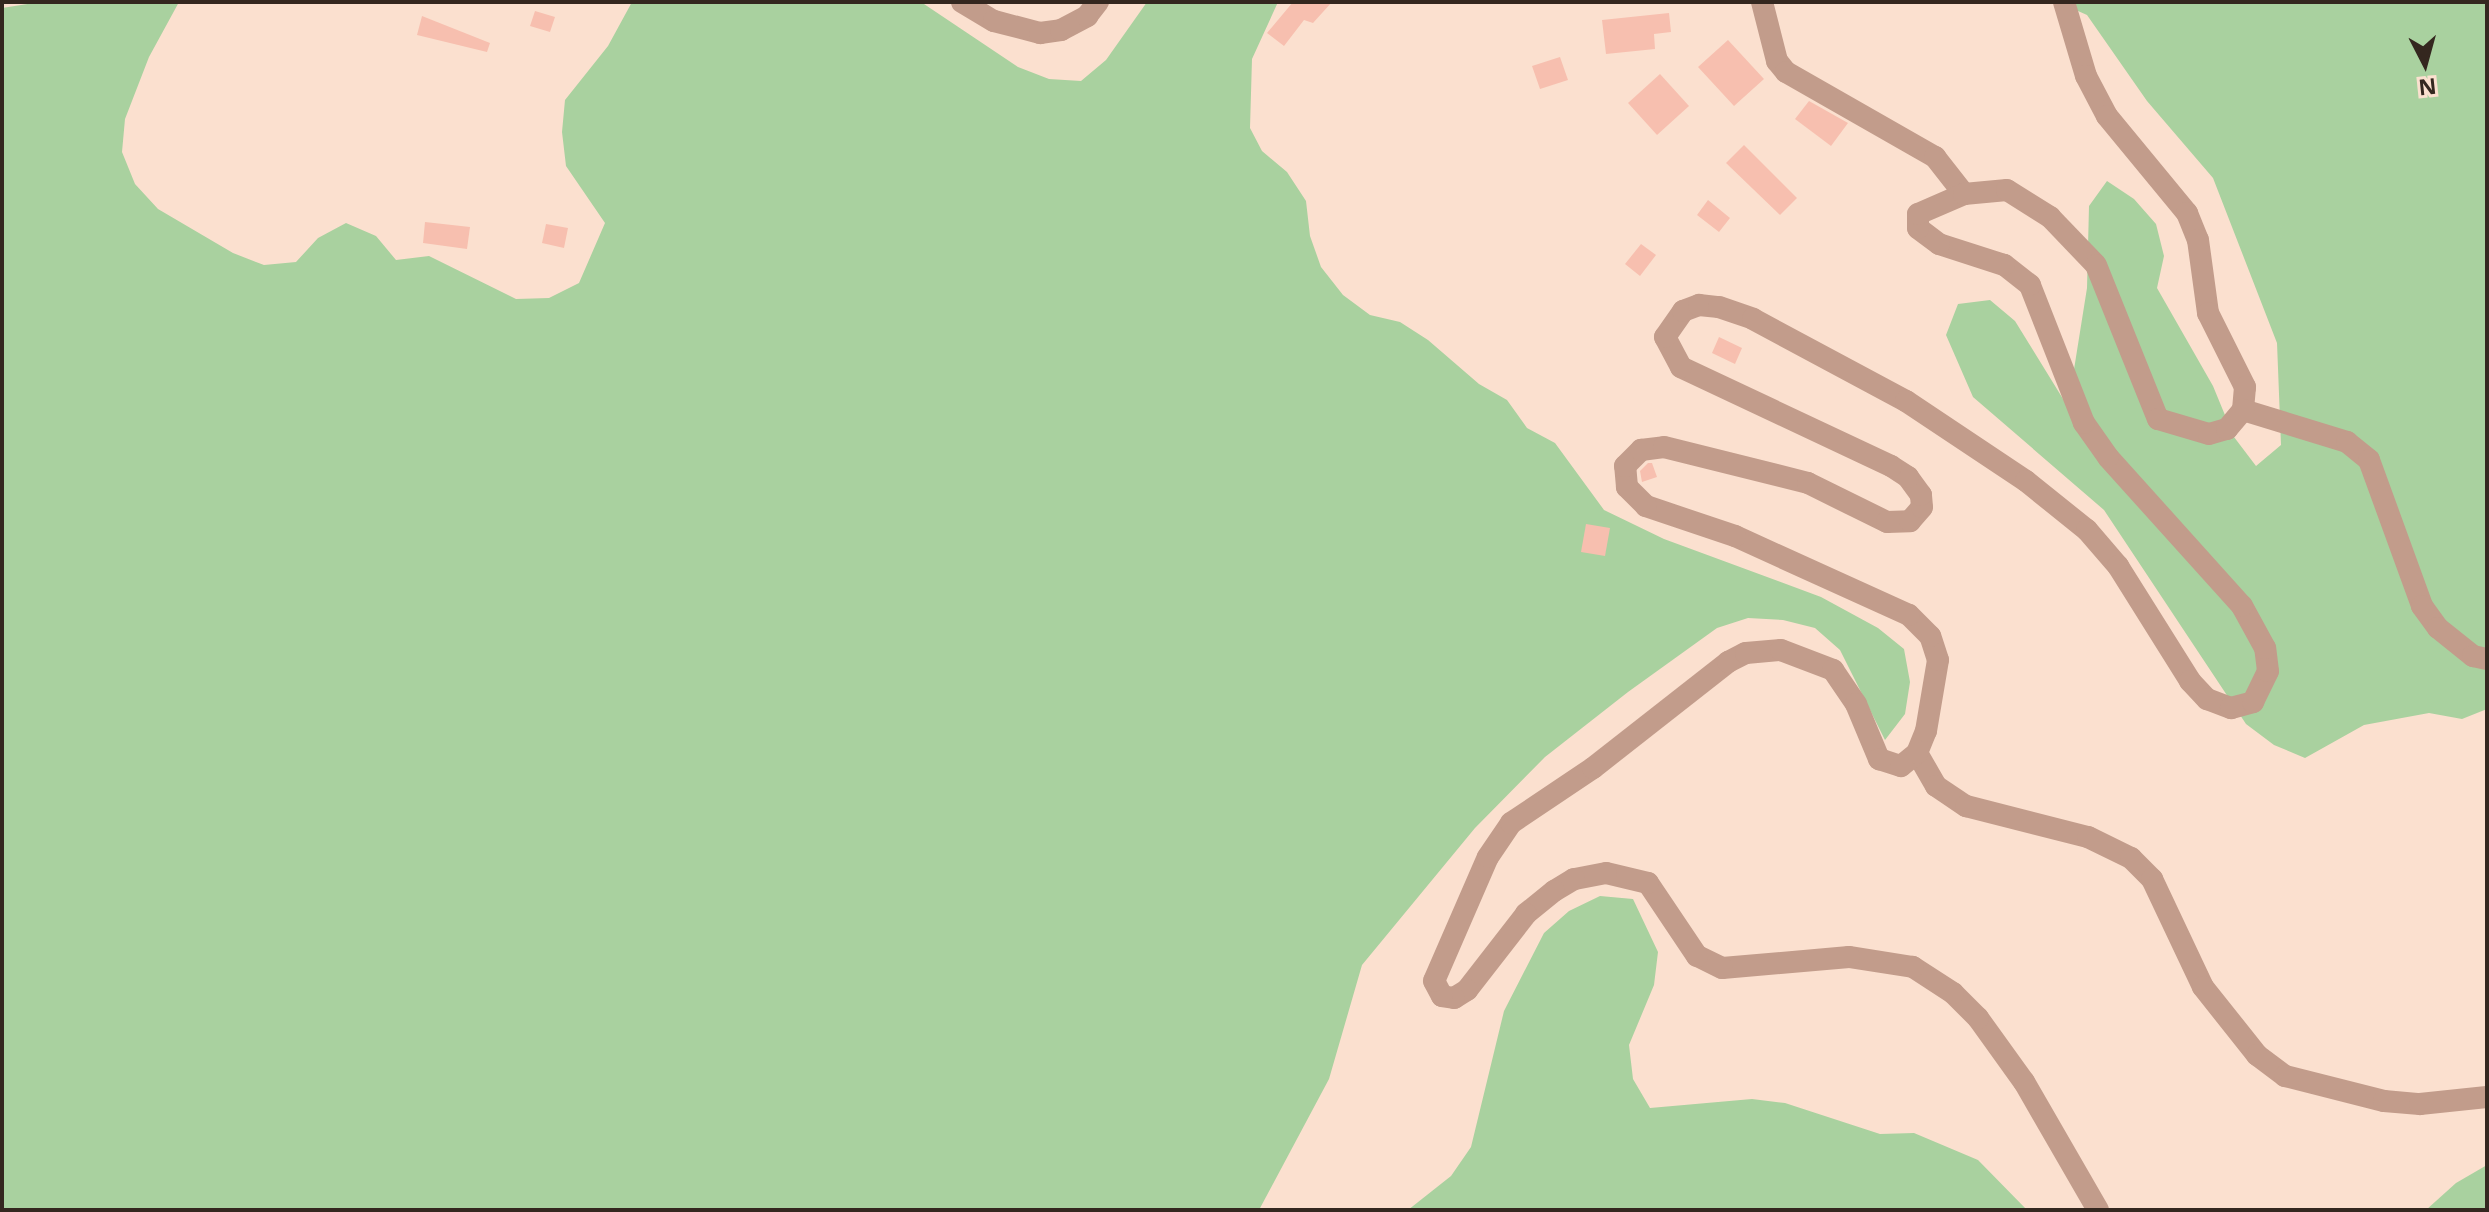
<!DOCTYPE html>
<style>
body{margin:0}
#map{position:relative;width:2489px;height:1212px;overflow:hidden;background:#fbe0cf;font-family:"Open Sans",sans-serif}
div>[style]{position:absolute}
.green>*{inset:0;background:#a9d19f}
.building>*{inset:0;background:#f7bfaf}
.minor>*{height:22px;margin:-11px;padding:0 11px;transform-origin:11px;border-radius:11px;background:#c29c8b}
span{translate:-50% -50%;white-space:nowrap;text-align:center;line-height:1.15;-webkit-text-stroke:8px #fbe0cf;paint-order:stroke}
.frame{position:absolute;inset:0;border:4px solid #34271f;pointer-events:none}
.north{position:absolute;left:2385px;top:24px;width:80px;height:80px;-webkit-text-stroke:6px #fbe0cf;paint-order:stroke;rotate:174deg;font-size:22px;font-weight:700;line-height:32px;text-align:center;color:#34271f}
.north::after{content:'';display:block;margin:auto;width:28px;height:36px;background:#34271f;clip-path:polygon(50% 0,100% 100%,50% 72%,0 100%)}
</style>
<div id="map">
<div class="green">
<i style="clip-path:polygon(40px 2px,179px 2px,149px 57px,125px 119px,122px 152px,135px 184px,158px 209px,233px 253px,264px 265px,296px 262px,318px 238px,346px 223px,376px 236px,396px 260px,429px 256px,516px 299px,549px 298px,579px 283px,605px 223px,566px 166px,562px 132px,565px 100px,608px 46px,632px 2px,921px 2px,1018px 67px,1049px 79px,1081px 81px,1106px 60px,1147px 2px,1278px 2px,1252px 59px,1250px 128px,1262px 151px,1287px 172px,1306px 201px,1310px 236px,1321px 267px,1343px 295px,1370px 315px,1400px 322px,1428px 340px,1479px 384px,1507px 400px,1527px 428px,1555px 443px,1604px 510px,1664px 539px,1821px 597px,1878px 628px,1904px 649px,1910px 682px,1905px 714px,1885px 740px,1840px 650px,1815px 628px,1783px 620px,1748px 618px,1717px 628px,1628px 692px,1545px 757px,1475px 828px,1362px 965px,1329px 1079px,1259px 1210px,2px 1210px,2px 8px)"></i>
<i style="clip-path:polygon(2058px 2px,2487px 2px,2487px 709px,2462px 719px,2429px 713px,2364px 725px,2305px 758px,2274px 745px,2246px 724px,2104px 510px,1973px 397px,1946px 335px,1958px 304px,1990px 300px,2015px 321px,2068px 407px,2087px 288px,2089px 206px,2107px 181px,2134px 199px,2156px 224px,2164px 256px,2157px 288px,2213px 386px,2234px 437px,2256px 466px,2281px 445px,2277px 343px,2213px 178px,2147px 101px,2087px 15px)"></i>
<i style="clip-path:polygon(1600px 896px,1633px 899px,1658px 952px,1654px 985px,1629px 1045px,1633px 1079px,1650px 1108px,1752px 1099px,1785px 1103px,1880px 1134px,1914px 1133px,1978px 1160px,2027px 1210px,1408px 1210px,1451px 1176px,1471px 1147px,1504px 1011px,1544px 933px,1569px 911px)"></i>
<i style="clip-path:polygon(2487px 1165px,2487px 1210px,2426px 1210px,2456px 1183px)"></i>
</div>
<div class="building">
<i style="clip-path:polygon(1293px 2px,1332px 2px,1313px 23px,1304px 20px,1284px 46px,1267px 33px)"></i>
<i style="clip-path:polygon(535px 11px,555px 17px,550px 32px,530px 26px)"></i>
<i style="clip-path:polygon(1669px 13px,1671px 32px,1654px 34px,1655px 49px,1606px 54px,1602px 20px)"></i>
<i style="clip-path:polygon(422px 16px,490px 43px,487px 52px,417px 35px)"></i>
<i style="clip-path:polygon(1728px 40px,1764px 79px,1734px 106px,1698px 67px)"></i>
<i style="clip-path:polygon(1560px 57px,1568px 80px,1540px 89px,1532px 66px)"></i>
<i style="clip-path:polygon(1660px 74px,1689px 106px,1657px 135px,1628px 103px)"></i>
<i style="clip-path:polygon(1809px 101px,1848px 123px,1831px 146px,1795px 119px)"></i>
<i style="clip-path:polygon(1744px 145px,1797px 198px,1780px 215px,1726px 163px)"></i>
<i style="clip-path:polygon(1708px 200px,1730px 218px,1719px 232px,1697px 215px)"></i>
<i style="clip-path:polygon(425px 222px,470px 227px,467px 249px,423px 243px)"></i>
<i style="clip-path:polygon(546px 224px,568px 228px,564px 248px,542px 243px)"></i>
<i style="clip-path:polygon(1641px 244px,1656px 255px,1640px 276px,1625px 264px)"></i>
<i style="clip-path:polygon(1719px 337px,1742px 348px,1735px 364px,1712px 353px)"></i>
<i style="clip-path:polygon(1648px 463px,1652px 463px,1657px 477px,1642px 482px,1640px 471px)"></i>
<i style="clip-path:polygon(1586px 524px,1610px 528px,1605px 556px,1581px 552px)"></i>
</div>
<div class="minor">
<i style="left:962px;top:2px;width:37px;rotate:31deg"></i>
<i style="left:994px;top:21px;width:48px;rotate:14.6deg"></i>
<i style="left:1040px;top:33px;width:21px;rotate:-8deg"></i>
<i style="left:1061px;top:30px;width:30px;rotate:-28deg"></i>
<i style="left:1087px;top:16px;width:18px;rotate:-52deg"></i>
<i style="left:1762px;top:2px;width:61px;rotate:75.7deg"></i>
<i style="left:1777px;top:61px;width:14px;rotate:51deg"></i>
<i style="left:1786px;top:72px;width:172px;rotate:29.7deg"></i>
<i style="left:1935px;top:157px;width:47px;rotate:51.9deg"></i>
<i style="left:2064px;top:2px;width:77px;rotate:73.4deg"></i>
<i style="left:2086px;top:76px;width:45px;rotate:62.3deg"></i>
<i style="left:2107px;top:116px;width:126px;rotate:50.5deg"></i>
<i style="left:2187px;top:213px;width:29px;rotate:68deg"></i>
<i style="left:2198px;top:240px;width:74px;rotate:82.2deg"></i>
<i style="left:2208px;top:313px;width:83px;rotate:63.4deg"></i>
<i style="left:2245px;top:387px;width:23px;rotate:95deg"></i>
<i style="left:2243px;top:410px;width:109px;rotate:17.1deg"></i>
<i style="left:2347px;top:442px;width:28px;rotate:39deg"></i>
<i style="left:2369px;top:460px;width:155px;rotate:70deg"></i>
<i style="left:2422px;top:606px;width:27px;rotate:54deg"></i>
<i style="left:2438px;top:628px;width:45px;rotate:38.7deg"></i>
<i style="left:2473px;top:656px;width:14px;rotate:12deg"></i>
<i style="left:1917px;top:753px;width:38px;rotate:60deg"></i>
<i style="left:1936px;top:786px;width:36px;rotate:34deg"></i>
<i style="left:1966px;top:806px;width:126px;rotate:14.3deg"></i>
<i style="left:2088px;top:837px;width:48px;rotate:26deg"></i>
<i style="left:2131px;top:858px;width:30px;rotate:45deg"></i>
<i style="left:2152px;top:879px;width:119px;rotate:64.7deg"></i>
<i style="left:2203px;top:987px;width:87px;rotate:51.5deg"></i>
<i style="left:2257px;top:1055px;width:35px;rotate:37deg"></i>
<i style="left:2285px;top:1076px;width:102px;rotate:14.2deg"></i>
<i style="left:2384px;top:1101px;width:36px;rotate:5deg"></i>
<i style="left:2420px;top:1104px;width:67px;rotate:-6deg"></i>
<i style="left:2098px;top:1210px;width:148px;rotate:-120deg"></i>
<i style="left:2024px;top:1082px;width:79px;rotate:-125.7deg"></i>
<i style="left:1978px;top:1018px;width:35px;rotate:-135deg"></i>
<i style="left:1953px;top:993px;width:48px;rotate:-147deg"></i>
<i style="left:1913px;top:967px;width:65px;rotate:-171.1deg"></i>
<i style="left:1849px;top:957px;width:127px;rotate:175deg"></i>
<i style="left:1722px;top:968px;width:28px;rotate:-154deg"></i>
<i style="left:1697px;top:956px;width:88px;rotate:-123.9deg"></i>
<i style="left:1648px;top:883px;width:43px;rotate:-166.6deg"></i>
<i style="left:1606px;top:873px;width:33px;rotate:169deg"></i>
<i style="left:1574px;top:879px;width:23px;rotate:149deg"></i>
<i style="left:1554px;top:891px;width:36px;rotate:141deg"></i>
<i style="left:1526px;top:914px;width:96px;rotate:127.8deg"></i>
<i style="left:1467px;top:990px;width:15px;rotate:148deg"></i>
<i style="left:1454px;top:998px;width:12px;rotate:-171deg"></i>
<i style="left:1442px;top:996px;width:17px;rotate:-118deg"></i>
<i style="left:1434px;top:981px;width:135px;rotate:-66.5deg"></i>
<i style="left:1488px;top:857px;width:41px;rotate:-55.9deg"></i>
<i style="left:1511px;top:823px;width:99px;rotate:-33.9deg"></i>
<i style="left:1593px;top:768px;width:172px;rotate:-38.1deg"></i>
<i style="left:1728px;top:662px;width:20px;rotate:-27deg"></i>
<i style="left:1746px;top:653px;width:35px;rotate:-5deg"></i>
<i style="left:1781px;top:650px;width:56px;rotate:21deg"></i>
<i style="left:1833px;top:670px;width:41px;rotate:55.9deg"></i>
<i style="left:1856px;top:704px;width:60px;rotate:67.3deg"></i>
<i style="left:1879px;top:759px;width:23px;rotate:18deg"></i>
<i style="left:1901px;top:766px;width:21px;rotate:-39deg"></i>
<i style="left:1917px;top:753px;width:24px;rotate:-68deg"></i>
<i style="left:1926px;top:731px;width:72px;rotate:-80.4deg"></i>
<i style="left:1938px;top:660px;width:25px;rotate:-108deg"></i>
<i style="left:1930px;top:636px;width:30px;rotate:-135deg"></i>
<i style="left:1909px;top:615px;width:191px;rotate:-155.6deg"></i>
<i style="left:1735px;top:536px;width:94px;rotate:-161.4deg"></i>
<i style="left:1646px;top:506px;width:27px;rotate:-135deg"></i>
<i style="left:1627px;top:487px;width:21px;rotate:-95deg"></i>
<i style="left:1625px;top:466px;width:23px;rotate:-45deg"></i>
<i style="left:1641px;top:450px;width:23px;rotate:-7deg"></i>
<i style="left:1664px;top:447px;width:148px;rotate:14deg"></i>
<i style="left:1808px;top:483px;width:88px;rotate:26.3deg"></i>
<i style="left:1887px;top:522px;width:23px;rotate:-2deg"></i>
<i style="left:1910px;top:521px;width:18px;rotate:-49deg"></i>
<i style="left:1922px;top:507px;width:12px;rotate:-95deg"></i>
<i style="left:1921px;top:495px;width:22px;rotate:-126deg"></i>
<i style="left:1908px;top:477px;width:20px;rotate:-147deg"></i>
<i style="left:1891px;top:466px;width:232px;rotate:-154.8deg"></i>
<i style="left:1681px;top:367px;width:34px;rotate:-118deg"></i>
<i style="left:1665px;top:337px;width:32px;rotate:-55deg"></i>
<i style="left:1683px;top:311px;width:17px;rotate:-21deg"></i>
<i style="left:1699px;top:305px;width:20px;rotate:6deg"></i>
<i style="left:1719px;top:307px;width:36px;rotate:19deg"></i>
<i style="left:1753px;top:319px;width:174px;rotate:28.2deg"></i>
<i style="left:1906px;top:401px;width:144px;rotate:33.7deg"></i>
<i style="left:2026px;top:481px;width:78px;rotate:38.8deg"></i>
<i style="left:2087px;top:530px;width:48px;rotate:49.3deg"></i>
<i style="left:2118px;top:566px;width:136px;rotate:57.9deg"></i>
<i style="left:2190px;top:681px;width:25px;rotate:47deg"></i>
<i style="left:2207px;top:699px;width:26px;rotate:21deg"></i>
<i style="left:2231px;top:708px;width:23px;rotate:-15deg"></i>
<i style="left:2253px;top:702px;width:34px;rotate:-64deg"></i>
<i style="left:2268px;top:671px;width:23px;rotate:-97deg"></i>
<i style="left:2265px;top:648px;width:48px;rotate:-118.7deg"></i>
<i style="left:2242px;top:606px;width:200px;rotate:-132deg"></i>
<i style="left:2108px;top:457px;width:42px;rotate:-125.2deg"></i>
<i style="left:2084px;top:423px;width:148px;rotate:-111.4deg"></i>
<i style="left:2030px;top:285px;width:33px;rotate:-142deg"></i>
<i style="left:2004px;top:265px;width:68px;rotate:-162.1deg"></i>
<i style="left:1939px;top:244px;width:26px;rotate:-143deg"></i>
<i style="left:1918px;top:228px;width:14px;rotate:-90deg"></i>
<i style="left:1918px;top:214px;width:50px;rotate:-23.5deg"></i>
<i style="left:1964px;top:194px;width:43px;rotate:-5.3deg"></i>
<i style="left:2007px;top:190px;width:51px;rotate:32.1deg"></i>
<i style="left:2050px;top:217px;width:66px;rotate:46.2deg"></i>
<i style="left:2096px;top:265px;width:166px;rotate:68.1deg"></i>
<i style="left:2158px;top:419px;width:53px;rotate:16.4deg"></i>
<i style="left:2209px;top:434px;width:19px;rotate:-16deg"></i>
<i style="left:2227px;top:429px;width:25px;rotate:-50deg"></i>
</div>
<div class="frame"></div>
<div class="north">N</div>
</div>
